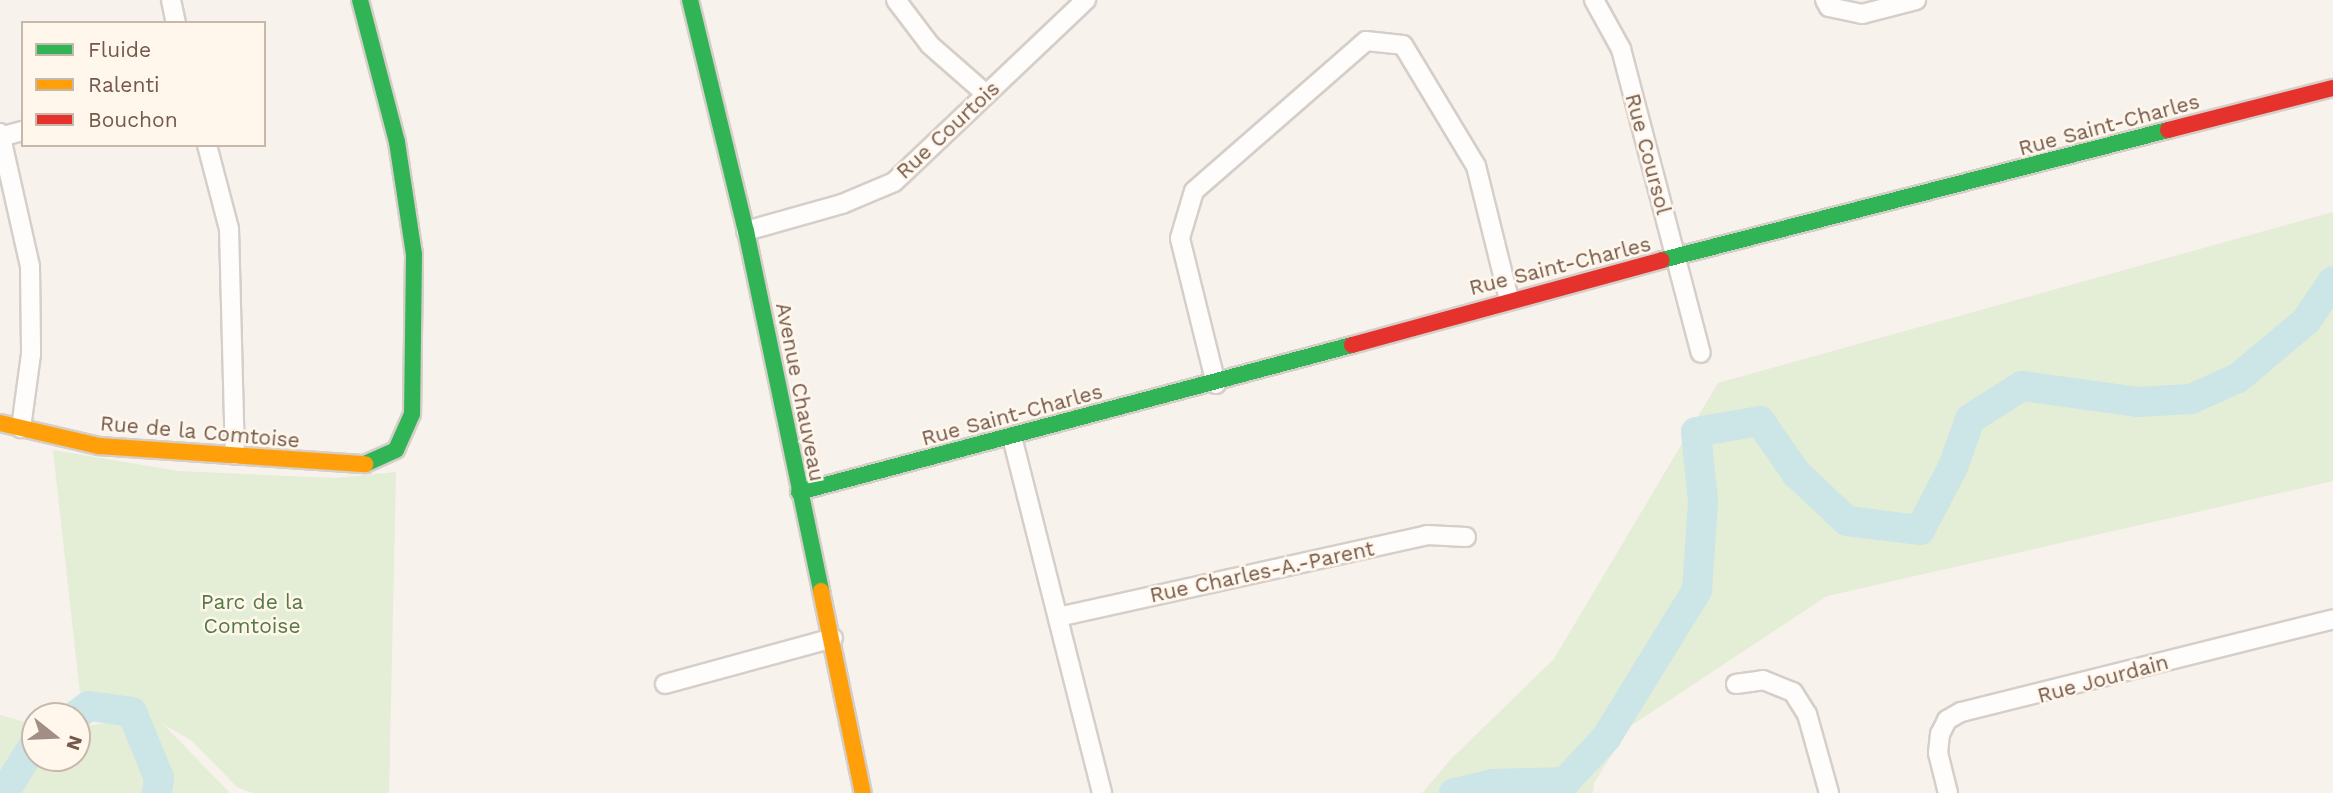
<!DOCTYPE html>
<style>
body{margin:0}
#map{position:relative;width:2333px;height:793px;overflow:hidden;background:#f7f2eb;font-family:"Work Sans",sans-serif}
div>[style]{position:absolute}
.green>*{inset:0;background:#e4edd6}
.river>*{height:30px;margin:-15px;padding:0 15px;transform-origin:15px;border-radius:15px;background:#cce5e7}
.roads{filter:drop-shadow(2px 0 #d6cec8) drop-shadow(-2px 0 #d6cec8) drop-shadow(0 2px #d6cec8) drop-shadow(0 -2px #d6cec8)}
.street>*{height:18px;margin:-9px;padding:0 9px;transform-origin:9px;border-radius:9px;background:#fefdfc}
.fast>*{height:16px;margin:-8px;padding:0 8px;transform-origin:8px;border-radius:8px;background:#30b455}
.slow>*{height:16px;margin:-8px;padding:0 8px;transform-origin:8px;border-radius:8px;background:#ff9f0a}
.jam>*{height:16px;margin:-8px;padding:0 8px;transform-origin:8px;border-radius:8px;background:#e5322d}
span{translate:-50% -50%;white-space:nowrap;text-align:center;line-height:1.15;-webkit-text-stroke:5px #fff7ec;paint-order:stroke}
.street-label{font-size:21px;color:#74594b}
.park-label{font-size:21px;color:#547a43}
.legend{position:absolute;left:21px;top:21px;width:245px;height:126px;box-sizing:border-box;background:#fff7ec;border:2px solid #c7b8ac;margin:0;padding:9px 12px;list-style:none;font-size:21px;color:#74594b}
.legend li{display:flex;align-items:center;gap:14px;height:35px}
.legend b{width:35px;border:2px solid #c7b8ac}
.north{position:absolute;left:21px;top:702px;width:70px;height:70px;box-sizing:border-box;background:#fff7ec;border:2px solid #c7b8ac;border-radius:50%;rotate:108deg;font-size:19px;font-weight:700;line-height:28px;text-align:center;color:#74594b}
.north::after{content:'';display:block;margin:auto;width:24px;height:32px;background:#a28f83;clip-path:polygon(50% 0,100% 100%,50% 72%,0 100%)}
</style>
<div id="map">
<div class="green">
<i style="clip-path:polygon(2333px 212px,2333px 481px,1827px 596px,1629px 727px,1594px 783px,1593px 793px,1422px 793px,1452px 758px,1554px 659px,1718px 383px)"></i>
<i style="clip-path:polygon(53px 450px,178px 471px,335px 478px,396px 472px,389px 793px,252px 793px,237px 787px,191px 740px,163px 724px,230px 793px,0 793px,0 715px,35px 725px,35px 758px,77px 758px,77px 727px,152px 717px,126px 702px,80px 693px)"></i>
</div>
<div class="river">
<i style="left:75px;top:716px;width:17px;rotate:-36deg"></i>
<i style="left:89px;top:706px;width:43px;rotate:7.9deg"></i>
<i style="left:132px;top:712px;width:71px;rotate:67.8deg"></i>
<i style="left:159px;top:778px;width:15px;rotate:98deg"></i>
<i style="left:4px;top:793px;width:59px;rotate:-58.2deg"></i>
<i style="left:1454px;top:793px;width:40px;rotate:-13deg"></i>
<i style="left:1493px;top:784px;width:72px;rotate:-1.6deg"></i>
<i style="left:1565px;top:782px;width:60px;rotate:-47deg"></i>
<i style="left:1606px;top:738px;width:174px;rotate:-58.4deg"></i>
<i style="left:1697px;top:590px;width:89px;rotate:-86.1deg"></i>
<i style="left:1703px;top:501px;width:69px;rotate:-95.8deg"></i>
<i style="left:1696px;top:432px;width:65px;rotate:-9.8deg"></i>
<i style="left:1760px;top:421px;width:63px;rotate:55.3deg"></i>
<i style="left:1796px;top:473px;width:70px;rotate:43.3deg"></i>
<i style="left:1847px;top:521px;width:74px;rotate:7deg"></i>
<i style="left:1920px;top:530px;width:71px;rotate:-62.4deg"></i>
<i style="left:1953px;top:467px;width:51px;rotate:-70.5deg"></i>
<i style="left:1970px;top:419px;width:62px;rotate:-32.4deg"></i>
<i style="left:2022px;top:386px;width:118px;rotate:7.8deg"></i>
<i style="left:2139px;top:402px;width:52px;rotate:-3.3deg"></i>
<i style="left:2191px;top:399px;width:51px;rotate:-24.1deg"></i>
<i style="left:2238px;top:378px;width:89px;rotate:-40deg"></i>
<i style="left:2306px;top:321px;width:48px;rotate:-56deg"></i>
</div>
<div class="roads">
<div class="street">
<i style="left:171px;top:0;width:24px;rotate:78deg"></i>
<i style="left:896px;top:0;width:56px;rotate:52.9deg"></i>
<i style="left:930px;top:45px;width:74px;rotate:41.2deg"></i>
<i style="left:1594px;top:0;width:56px;rotate:61.1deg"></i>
<i style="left:1621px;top:49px;width:314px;rotate:75.3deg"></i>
<i style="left:1825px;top:0;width:8px;rotate:60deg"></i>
<i style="left:1829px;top:7px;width:34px;rotate:12deg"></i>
<i style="left:1862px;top:14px;width:56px;rotate:-14.5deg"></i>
<i style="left:0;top:133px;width:136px;rotate:77.3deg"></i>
<i style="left:30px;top:266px;width:88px;rotate:89.3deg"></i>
<i style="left:31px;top:354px;width:75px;rotate:97.7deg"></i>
<i style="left:0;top:137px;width:24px;rotate:-15deg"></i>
<i style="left:207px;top:145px;width:87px;rotate:75.3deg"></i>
<i style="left:229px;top:229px;width:226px;rotate:88.5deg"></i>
<i style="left:746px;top:231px;width:100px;rotate:-15.7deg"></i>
<i style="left:842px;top:204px;width:56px;rotate:-22.9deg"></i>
<i style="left:894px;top:182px;width:265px;rotate:-43.5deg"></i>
<i style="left:1216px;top:384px;width:150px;rotate:-103.9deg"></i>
<i style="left:1180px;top:238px;width:49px;rotate:-73.4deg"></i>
<i style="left:1194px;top:191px;width:228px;rotate:-41.1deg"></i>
<i style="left:1366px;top:41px;width:37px;rotate:6deg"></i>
<i style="left:1403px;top:45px;width:141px;rotate:58.9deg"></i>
<i style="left:1476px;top:166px;width:137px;rotate:76.1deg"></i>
<i style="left:1012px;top:437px;width:367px;rotate:75.8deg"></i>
<i style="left:1058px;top:617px;width:378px;rotate:-12.5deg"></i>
<i style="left:1427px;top:535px;width:39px;rotate:3deg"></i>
<i style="left:665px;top:684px;width:174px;rotate:-15.3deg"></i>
<i style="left:1736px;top:684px;width:27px;rotate:-8deg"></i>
<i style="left:1763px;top:680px;width:32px;rotate:22deg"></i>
<i style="left:1793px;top:692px;width:26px;rotate:58deg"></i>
<i style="left:1807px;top:714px;width:82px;rotate:74.4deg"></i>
<i style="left:1948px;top:793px;width:41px;rotate:-104deg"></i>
<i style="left:1938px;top:753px;width:19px;rotate:-84deg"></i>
<i style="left:1940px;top:734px;width:16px;rotate:-63deg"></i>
<i style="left:1947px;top:720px;width:16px;rotate:-30deg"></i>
<i style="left:1961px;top:712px;width:383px;rotate:-14deg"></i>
</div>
<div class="fast">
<i style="left:360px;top:0;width:147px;rotate:75.4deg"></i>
<i style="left:397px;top:142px;width:113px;rotate:81.4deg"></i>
<i style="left:414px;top:254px;width:160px;rotate:90.7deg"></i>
<i style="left:412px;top:414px;width:39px;rotate:114deg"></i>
<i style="left:396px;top:450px;width:34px;rotate:156deg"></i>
<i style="left:690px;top:0;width:238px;rotate:76.4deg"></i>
<i style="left:746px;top:231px;width:368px;rotate:78.2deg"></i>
<i style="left:1662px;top:260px;width:522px;rotate:-14.41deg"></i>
<i style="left:799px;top:492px;width:572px;rotate:-14.89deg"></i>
</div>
<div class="slow">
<i style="left:0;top:423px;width:102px;rotate:13.1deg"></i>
<i style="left:99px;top:446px;width:267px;rotate:3.9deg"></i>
<i style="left:821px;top:591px;width:206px;rotate:78.3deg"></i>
</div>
<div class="jam">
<i style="left:2168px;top:130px;width:170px;rotate:-14.3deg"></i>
<i style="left:1352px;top:345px;width:321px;rotate:-15.3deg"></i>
</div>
</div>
<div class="street-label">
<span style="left:2109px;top:125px;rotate:-15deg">Rue Saint-Charles</span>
<span style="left:948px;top:130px;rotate:-43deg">Rue Courtois</span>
<span style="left:1648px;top:154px;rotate:75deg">Rue Coursol</span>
<span style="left:1560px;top:266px;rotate:-14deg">Rue Saint-Charles</span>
<span style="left:800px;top:392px;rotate:79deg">Avenue Chauveau</span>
<span style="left:1012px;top:415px;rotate:-15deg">Rue Saint-Charles</span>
<span style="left:200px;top:432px;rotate:5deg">Rue de la Comtoise</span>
<span style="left:1262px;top:572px;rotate:-12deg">Rue Charles-A.-Parent</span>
<span style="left:2103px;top:679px;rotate:-15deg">Rue Jourdain</span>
</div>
<div class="park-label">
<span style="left:252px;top:614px">Parc de la<br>Comtoise</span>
</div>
<ul class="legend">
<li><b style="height:9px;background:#30b455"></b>Fluide</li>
<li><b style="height:9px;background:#ff9f0a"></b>Ralenti</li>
<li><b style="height:9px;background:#e5322d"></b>Bouchon</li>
</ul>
<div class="north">N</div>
</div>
